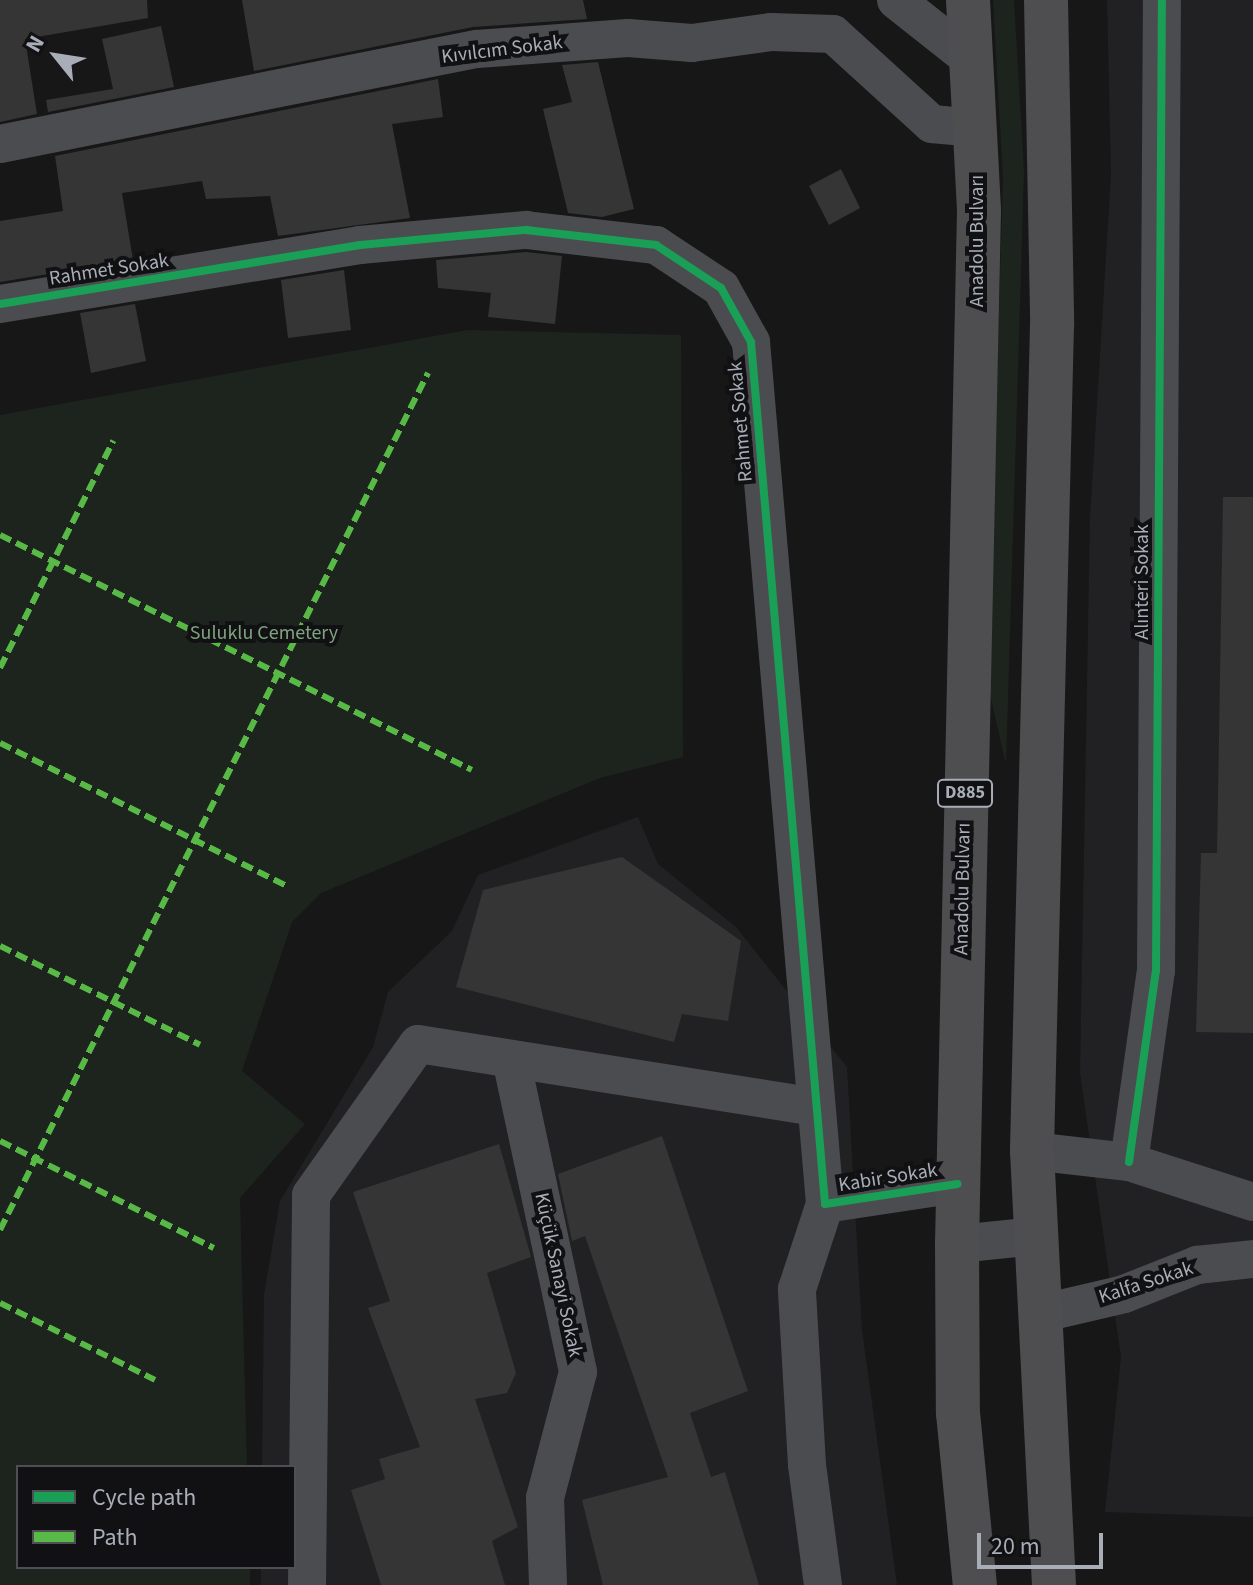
<!DOCTYPE html>
<meta charset="utf-8">
<style>
body{margin:0}
#map{position:relative;width:1253px;height:1585px;overflow:hidden;background:#171717;font-family:"Source Sans 3",sans-serif}
div>[style]{position:absolute}
.built>*{inset:0;background:#212123}
.green>*{inset:0;background:#1d241e}
.building>*{inset:0;background:#353536}
.street>*{height:38px;margin:-19px;padding:0 19px;transform-origin:19px;border-radius:19px;background:#4b4c50}
.highway>*{height:44px;margin:-22px;padding:0 22px;transform-origin:22px;border-radius:22px;background:#4e4e51}
.quiet>*{height:6px;margin-top:-3px;transform-origin:0;background:repeating-linear-gradient(90deg,#58b947 0 12px,transparent 0 18px)}
.cycleway>*{height:8px;margin:-4px;padding:0 4px;transform-origin:4px;border-radius:4px;background:#1a9f57}
span{translate:-50% -50%;white-space:nowrap;text-align:center;line-height:1.15;-webkit-text-stroke:8px #111113;paint-order:stroke}
.shield-label span{padding:2px 6px;background:#111113;border:2px solid;border-radius:6px;-webkit-text-stroke-width:0}
.shield-label{font-size:18px;color:#a8adb8;font-weight:700}
.street-label{font-size:20px;color:#a8adb8}
.park-label{font-size:20px;color:#7fa381}
.legend{position:absolute;left:16px;top:1465px;width:280px;height:104px;box-sizing:border-box;background:#111113;border:2px solid #4d4f55;margin:0;padding:10px 14px;list-style:none;font-size:24px;color:#a8adb8}
.legend li{display:flex;align-items:center;gap:16px;height:40px}
.legend b{width:40px;border:2px solid #4d4f55}
.north{position:absolute;left:16px;top:16px;width:80px;height:80px;-webkit-text-stroke:6px #111113;paint-order:stroke;rotate:300deg;font-size:22px;font-weight:700;line-height:32px;text-align:center;color:#a8adb8}
.north::after{content:'';display:block;margin:auto;width:28px;height:36px;background:#a8adb8;clip-path:polygon(50% 0,100% 100%,50% 72%,0 100%)}
.scale{position:absolute;left:977px;top:1533px;width:126px;height:36px;box-sizing:border-box;border:4px solid #a8adb8;border-top:0;padding-left:10px;font-size:24px;line-height:28px;white-space:nowrap;color:#a8adb8;-webkit-text-stroke:6px #111113;paint-order:stroke}
</style>
<div id="map">
<div class="built">
<i style="clip-path:polygon(1107px 0,1253px 0,1253px 1517px,1105px 1512px,1121px 1357px,1080px 1073px,1090px 518px,1111px 175px)"></i>
<i style="clip-path:polygon(638px 817px,658px 864px,736px 927px,847px 1067px,862px 1330px,897px 1585px,261px 1585px,261px 1567px,294px 1567px,294px 1467px,262px 1467px,264px 1294px,280px 1201px,373px 1047px,388px 992px,452px 931px,478px 875px)"></i>
</div>
<div class="green">
<i style="clip-path:polygon(993px 0,1014px 0,1024px 171px,1006px 764px,988px 686px,1003px 178px)"></i>
<i style="clip-path:polygon(468px 330px,681px 335px,683px 757px,600px 778px,321px 893px,292px 922px,242px 1071px,305px 1124px,240px 1198px,247px 1467px,18px 1467px,18px 1567px,250px 1567px,250px 1585px,0 1585px,0 415px)"></i>
</div>
<div class="building">
<i style="clip-path:polygon(0 0,147px 0,148px 18px,25px 39px,37px 114px,0 122px)"></i>
<i style="clip-path:polygon(242px 0,583px 0,587px 19px,473px 27px,254px 71px)"></i>
<i style="clip-path:polygon(161px 26px,174px 87px,48px 112px,46px 100px,113px 89px,102px 39px)"></i>
<i style="clip-path:polygon(598px 62px,634px 209px,602px 217px,568px 213px,543px 109px,572px 102px,562px 65px)"></i>
<i style="clip-path:polygon(438px 79px,443px 117px,392px 124px,410px 218px,278px 236px,270px 196px,206px 199px,202px 181px,122px 193px,133px 260px,0 282px,0 221px,63px 211px,55px 156px)"></i>
<i style="clip-path:polygon(841px 169px,860px 208px,829px 225px,809px 186px)"></i>
<i style="clip-path:polygon(526px 252px,562px 256px,555px 324px,488px 317px,491px 293px,438px 288px,436px 260px)"></i>
<i style="clip-path:polygon(344px 270px,351px 330px,288px 338px,281px 280px)"></i>
<i style="clip-path:polygon(135px 304px,146px 361px,91px 373px,80px 313px)"></i>
<i style="clip-path:polygon(1223px 497px,1253px 497px,1253px 1033px,1196px 1032px,1201px 853px,1217px 853px)"></i>
<i style="clip-path:polygon(622px 857px,741px 941px,728px 1021px,682px 1014px,674px 1042px,456px 987px,483px 890px)"></i>
<i style="clip-path:polygon(662px 1136px,748px 1391px,690px 1413px,711px 1477px,725px 1472px,759px 1585px,603px 1585px,582px 1500px,668px 1477px,585px 1236px,572px 1241px,558px 1174px)"></i>
<i style="clip-path:polygon(499px 1144px,531px 1257px,487px 1273px,516px 1373px,507px 1393px,475px 1399px,518px 1527px,492px 1541px,505px 1585px,381px 1585px,351px 1490px,385px 1479px,379px 1459px,420px 1447px,368px 1308px,390px 1301px,353px 1192px)"></i>
</div>
<div class="street">
<i style="left:896px;top:0;width:98px;rotate:38.4deg"></i>
<i style="left:0;top:144px;width:486px;rotate:-11.3deg"></i>
<i style="left:477px;top:49px;width:151px;rotate:-4.2deg"></i>
<i style="left:628px;top:38px;width:64px;rotate:4.5deg"></i>
<i style="left:692px;top:43px;width:80px;rotate:-7.9deg"></i>
<i style="left:771px;top:32px;width:62px;rotate:1.8deg"></i>
<i style="left:833px;top:34px;width:134px;rotate:42.3deg"></i>
<i style="left:932px;top:124px;width:44px;rotate:5.2deg"></i>
<i style="left:0;top:304px;width:365px;rotate:-9.3deg"></i>
<i style="left:360px;top:245px;width:167px;rotate:-5.2deg"></i>
<i style="left:526px;top:230px;width:131px;rotate:6.6deg"></i>
<i style="left:656px;top:245px;width:78px;rotate:33.5deg"></i>
<i style="left:721px;top:288px;width:62px;rotate:60.9deg"></i>
<i style="left:751px;top:342px;width:865px;rotate:85.09deg"></i>
<i style="left:825px;top:1204px;width:134px;rotate:-8.6deg"></i>
<i style="left:511px;top:1059px;width:320px;rotate:77.9deg"></i>
<i style="left:578px;top:1372px;width:130px;rotate:104.7deg"></i>
<i style="left:545px;top:1498px;width:87px;rotate:88deg"></i>
<i style="left:1032px;top:1151px;width:98px;rotate:6.5deg"></i>
<i style="left:1129px;top:1162px;width:130px;rotate:17.9deg"></i>
<i style="left:1129px;top:1162px;width:193px;rotate:-82deg"></i>
<i style="left:1156px;top:971px;width:971px;rotate:-89.65deg"></i>
<i style="left:957px;top:1244px;width:79px;rotate:-5.8deg"></i>
<i style="left:1039px;top:1314px;width:87px;rotate:-13.2deg"></i>
<i style="left:1124px;top:1294px;width:79px;rotate:-21.7deg"></i>
<i style="left:1197px;top:1265px;width:56px;rotate:-6.1deg"></i>
<i style="left:307px;top:1585px;width:390px;rotate:-89.4deg"></i>
<i style="left:311px;top:1195px;width:185px;rotate:-54.7deg"></i>
<i style="left:418px;top:1044px;width:402px;rotate:9deg"></i>
<i style="left:823px;top:1585px;width:121px;rotate:-97.6deg"></i>
<i style="left:807px;top:1465px;width:176px;rotate:-93.3deg"></i>
<i style="left:797px;top:1289px;width:89px;rotate:-71.8deg"></i>
</div>
<div class="highway">
<i style="left:968px;top:0;width:211px;rotate:87deg"></i>
<i style="left:979px;top:211px;width:1033px;rotate:91.22deg"></i>
<i style="left:957px;top:1244px;width:169px;rotate:89.7deg"></i>
<i style="left:958px;top:1413px;width:173px;rotate:84.4deg"></i>
<i style="left:1046px;top:0;width:325px;rotate:88.9deg"></i>
<i style="left:1052px;top:325px;width:826px;rotate:91.39deg"></i>
<i style="left:1032px;top:1151px;width:435px;rotate:87.1deg"></i>
</div>
<div class="quiet">
<i style="left:0;top:535px;width:527px;rotate:26.47deg"></i>
<i style="left:0;top:668px;width:254px;rotate:-63.5deg"></i>
<i style="left:0;top:743px;width:323px;rotate:26.5deg"></i>
<i style="left:0;top:946px;width:223px;rotate:26.3deg"></i>
<i style="left:0;top:1141px;width:239px;rotate:26.6deg"></i>
<i style="left:0;top:1230px;width:958px;rotate:-63.46deg"></i>
<i style="left:0;top:1303px;width:173px;rotate:26.4deg"></i>
</div>
<div class="cycleway">
<i style="left:0;top:304px;width:365px;rotate:-9.3deg"></i>
<i style="left:360px;top:245px;width:167px;rotate:-5.2deg"></i>
<i style="left:526px;top:230px;width:131px;rotate:6.6deg"></i>
<i style="left:656px;top:245px;width:78px;rotate:33.5deg"></i>
<i style="left:721px;top:288px;width:62px;rotate:60.9deg"></i>
<i style="left:751px;top:342px;width:865px;rotate:85.09deg"></i>
<i style="left:825px;top:1204px;width:134px;rotate:-8.6deg"></i>
<i style="left:1129px;top:1162px;width:193px;rotate:-82deg"></i>
<i style="left:1156px;top:971px;width:971px;rotate:-89.65deg"></i>
</div>
<div class="shield-label">
<span style="left:965px;top:793px">D885</span>
</div>
<div class="street-label">
<span style="left:502px;top:50px;rotate:-7deg">Kıvılcım Sokak</span>
<span style="left:977px;top:241px;rotate:-90deg">Anadolu Bulvarı</span>
<span style="left:109px;top:270px;rotate:-9deg">Rahmet Sokak</span>
<span style="left:741px;top:422px;rotate:-95deg">Rahmet Sokak</span>
<span style="left:1142px;top:582px;rotate:-90deg">Alınteri Sokak</span>
<span style="left:963px;top:889px;rotate:-89deg">Anadolu Bulvarı</span>
<span style="left:888px;top:1178px;rotate:-9deg">Kabir Sokak</span>
<span style="left:558px;top:1275px;rotate:78deg">Küçük Sanayi Sokak</span>
<span style="left:1146px;top:1283px;rotate:-18deg">Kalfa Sokak</span>
</div>
<div class="park-label">
<span style="left:264px;top:633px">Suluklu Cemetery</span>
</div>
<ul class="legend">
<li><b style="height:10px;background:#1a9f57"></b>Cycle path</li>
<li><b style="height:10px;background:#58b947"></b>Path</li>
</ul>
<div class="north">N</div>
<div class="scale">20 m</div>
</div>
